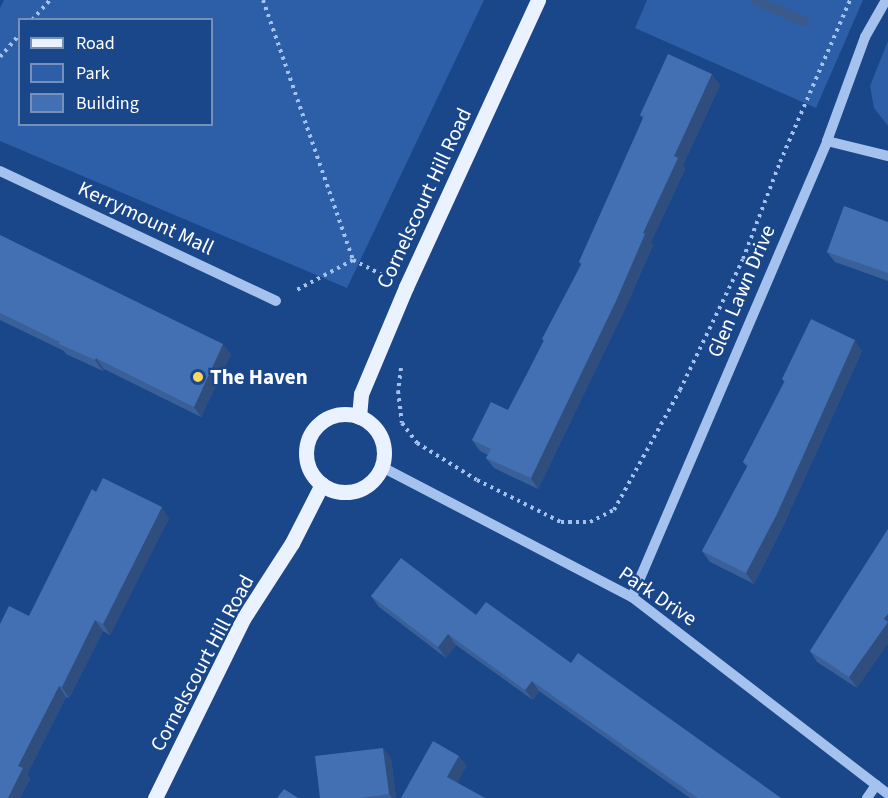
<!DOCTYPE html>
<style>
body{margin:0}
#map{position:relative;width:888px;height:798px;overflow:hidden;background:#1a468a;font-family:"Source Sans 3",sans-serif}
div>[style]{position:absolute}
.green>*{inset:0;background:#2d5fa8}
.stream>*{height:10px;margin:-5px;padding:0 5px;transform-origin:5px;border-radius:5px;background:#3a5a8c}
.path>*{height:4px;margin-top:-2px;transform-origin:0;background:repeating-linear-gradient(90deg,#a4c2ed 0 3px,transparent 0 7.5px)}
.minor>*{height:10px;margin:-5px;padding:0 5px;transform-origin:5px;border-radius:5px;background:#a4c2ed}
.major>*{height:15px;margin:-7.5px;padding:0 7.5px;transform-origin:7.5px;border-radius:7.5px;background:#eaf1ff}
.major>.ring{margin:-7.5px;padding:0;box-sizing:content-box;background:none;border:15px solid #eaf1ff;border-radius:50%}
.wall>*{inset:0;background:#3a6099}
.shaded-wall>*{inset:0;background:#2f4e7d}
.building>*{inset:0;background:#4370b2}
.dots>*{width:16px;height:16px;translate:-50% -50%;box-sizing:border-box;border:3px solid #1a468a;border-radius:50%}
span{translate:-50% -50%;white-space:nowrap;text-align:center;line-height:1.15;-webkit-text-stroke:4.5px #1a468a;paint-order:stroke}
.street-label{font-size:21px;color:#fff}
.poi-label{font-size:21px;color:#fff;font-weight:700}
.left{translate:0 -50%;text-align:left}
.legend{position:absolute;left:18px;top:18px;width:195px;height:108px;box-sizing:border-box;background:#1a468a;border:2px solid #7690b9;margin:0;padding:8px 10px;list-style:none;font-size:18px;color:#fff}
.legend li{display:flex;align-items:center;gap:12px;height:30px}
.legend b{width:30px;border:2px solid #7690b9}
</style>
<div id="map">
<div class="green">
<i style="clip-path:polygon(evenodd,4px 0,484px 0,347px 288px,0 141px,0 8px,4px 0,20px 20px,212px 20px,212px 124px,20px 124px,20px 20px)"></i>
<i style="clip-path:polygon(647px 0,863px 0,816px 108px,635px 28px)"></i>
<i style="clip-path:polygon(888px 41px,888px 126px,874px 108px,870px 86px)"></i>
</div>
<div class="stream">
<i style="left:755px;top:0;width:53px;rotate:23.2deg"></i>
</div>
<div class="path">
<i style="left:263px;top:0;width:275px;rotate:70.9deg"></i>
<i style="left:353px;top:260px;width:66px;rotate:151.9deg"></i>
<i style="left:32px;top:20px;width:27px;rotate:-48deg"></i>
<i style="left:0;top:57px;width:30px;rotate:-49deg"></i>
<i style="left:353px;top:260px;width:35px;rotate:27deg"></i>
<i style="left:401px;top:368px;width:23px;rotate:97deg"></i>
<i style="left:398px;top:391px;width:32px;rotate:83deg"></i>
<i style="left:402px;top:423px;width:25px;rotate:53deg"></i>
<i style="left:417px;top:443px;width:70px;rotate:31.7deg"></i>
<i style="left:477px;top:480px;width:94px;rotate:26.6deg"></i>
<i style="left:561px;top:522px;width:29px"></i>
<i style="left:590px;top:522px;width:27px;rotate:-27deg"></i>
<i style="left:614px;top:510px;width:137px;rotate:-61.2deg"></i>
<i style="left:680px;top:390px;width:145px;rotate:-64.3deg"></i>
<i style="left:743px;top:259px;width:104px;rotate:-69.1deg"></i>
<i style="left:780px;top:162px;width:176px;rotate:-66.6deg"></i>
</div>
<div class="minor">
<i style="left:827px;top:141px;width:63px;rotate:13.8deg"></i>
<i style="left:0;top:171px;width:305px;rotate:25.2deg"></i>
<i style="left:382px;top:467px;width:282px;rotate:27.5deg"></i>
<i style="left:632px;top:597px;width:323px;rotate:37.6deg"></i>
<i style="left:632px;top:597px;width:496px;rotate:-66.8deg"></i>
<i style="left:827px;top:141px;width:111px;rotate:-69.9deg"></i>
<i style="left:865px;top:37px;width:43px;rotate:-60.4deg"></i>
<i style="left:867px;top:798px;width:16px;rotate:-55deg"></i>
</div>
<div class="major">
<i class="ring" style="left:306px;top:414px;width:63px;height:63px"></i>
<i style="left:359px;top:417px;width:23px;rotate:-85deg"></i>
<i style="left:361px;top:394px;width:116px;rotate:-67.2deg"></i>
<i style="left:406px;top:287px;width:316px;rotate:-65.3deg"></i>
<i style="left:155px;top:798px;width:199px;rotate:-63.8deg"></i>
<i style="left:243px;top:619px;width:90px;rotate:-57.2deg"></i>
<i style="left:292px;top:543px;width:66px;rotate:-63deg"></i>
</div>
<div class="wall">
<i style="clip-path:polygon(720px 85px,683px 165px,685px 169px,651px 242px,653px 245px,624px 311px,538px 489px,494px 468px,486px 458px,488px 455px,480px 451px,472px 440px,508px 410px,544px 341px,542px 339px,581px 265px,579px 262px,643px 119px,640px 115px)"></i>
<i style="clip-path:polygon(888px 222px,888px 281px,835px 262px,827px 252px)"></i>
<i style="clip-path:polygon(0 235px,231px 354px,201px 417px,104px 369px,103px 371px,66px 354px,64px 351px,0 320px)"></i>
<i style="clip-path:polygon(862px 351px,784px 524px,754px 584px,710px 562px,702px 551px,747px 467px,743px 462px,784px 382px,782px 379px)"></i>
<i style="clip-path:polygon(96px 492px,169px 518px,110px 635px,103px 631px,69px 698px,66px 697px,27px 774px,30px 779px,20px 798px,0 798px,29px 616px)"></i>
<i style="clip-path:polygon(888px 529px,857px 688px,817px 662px,810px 651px)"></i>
<i style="clip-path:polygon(371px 596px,476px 615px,571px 663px,781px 798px,690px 798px,539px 691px,533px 700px,456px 645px,446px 658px,379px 607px)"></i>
<i style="clip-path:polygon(391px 758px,396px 798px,320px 798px)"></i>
</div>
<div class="shaded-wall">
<i style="clip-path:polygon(712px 74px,720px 85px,683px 165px,685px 169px,651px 242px,653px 245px,624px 311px,538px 489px,531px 478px,643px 233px,674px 156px)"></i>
<i style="clip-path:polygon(855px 340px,862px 351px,784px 524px,754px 584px,746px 573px)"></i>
<i style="clip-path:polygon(223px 344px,231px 354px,201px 417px,194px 407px)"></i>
<i style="clip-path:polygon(96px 358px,104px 369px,103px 371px,95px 360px)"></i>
<i style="clip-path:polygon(162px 507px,169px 518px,110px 635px,103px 624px)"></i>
<i style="clip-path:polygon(888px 614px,888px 644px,857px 688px,849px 677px)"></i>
<i style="clip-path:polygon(95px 620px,103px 631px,69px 698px,62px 687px)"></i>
<i style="clip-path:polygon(448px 634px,456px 645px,446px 658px,438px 647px)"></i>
<i style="clip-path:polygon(532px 681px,539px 691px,533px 700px,525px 690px)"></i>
<i style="clip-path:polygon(59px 686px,66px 697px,27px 774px,30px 779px,20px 798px,8px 798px,18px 766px)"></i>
<i style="clip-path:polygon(383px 748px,391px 758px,396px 798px,392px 798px,389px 794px)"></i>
<i style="clip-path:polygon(459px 756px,467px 766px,455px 787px,447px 777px)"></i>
</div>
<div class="building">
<i style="clip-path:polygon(668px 54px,712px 74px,674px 156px,678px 158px,643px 233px,645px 234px,616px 301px,531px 478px,486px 458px,491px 449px,472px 440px,491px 402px,508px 410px,528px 372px,544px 340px,542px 339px,582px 263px,579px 262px,644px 116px,640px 115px)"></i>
<i style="clip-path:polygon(844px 206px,888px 222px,888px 273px,827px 252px)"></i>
<i style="clip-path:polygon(0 235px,223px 344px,194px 407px,96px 358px,95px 360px,59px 344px,60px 342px,0 313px)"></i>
<i style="clip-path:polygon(811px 319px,855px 340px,777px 514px,746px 573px,702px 551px,748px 465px,743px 462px,785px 381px,782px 379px)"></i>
<i style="clip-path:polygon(103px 478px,162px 507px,103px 624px,95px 620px,62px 687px,59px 686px,18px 766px,23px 768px,8px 798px,0 798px,0 624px,9px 606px,29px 616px,92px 489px,96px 492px)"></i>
<i style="clip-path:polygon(888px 529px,888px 614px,884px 619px,888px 622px,849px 677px,810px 651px)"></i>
<i style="clip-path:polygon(401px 558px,476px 615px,486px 602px,571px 663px,578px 653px,781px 798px,698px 798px,532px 681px,525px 690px,448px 634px,438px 647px,371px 596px)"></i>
<i style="clip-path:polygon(433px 741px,459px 756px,447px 777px,485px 798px,401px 798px)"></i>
<i style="clip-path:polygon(383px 748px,389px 794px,360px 798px,320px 798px,315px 756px)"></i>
<i style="clip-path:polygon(284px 789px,298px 798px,277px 798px)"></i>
</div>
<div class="dots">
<i style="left:198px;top:377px;background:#ffd860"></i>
</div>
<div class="street-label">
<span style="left:424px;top:198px;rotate:-65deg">Cornelscourt Hill Road</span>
<span style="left:146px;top:218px;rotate:25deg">Kerrymount Mall</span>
<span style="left:741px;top:291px;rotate:-67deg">Glen Lawn Drive</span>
<span style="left:658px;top:596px;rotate:34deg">Park Drive</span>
<span style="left:202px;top:663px;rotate:-62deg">Cornelscourt Hill Road</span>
</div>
<div class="poi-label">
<span class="left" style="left:210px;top:377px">The Haven</span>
</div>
<ul class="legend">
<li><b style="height:8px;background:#eaf1ff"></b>Road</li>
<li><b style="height:16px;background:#2d5fa8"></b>Park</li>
<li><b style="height:16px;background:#4370b2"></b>Building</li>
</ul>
</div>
